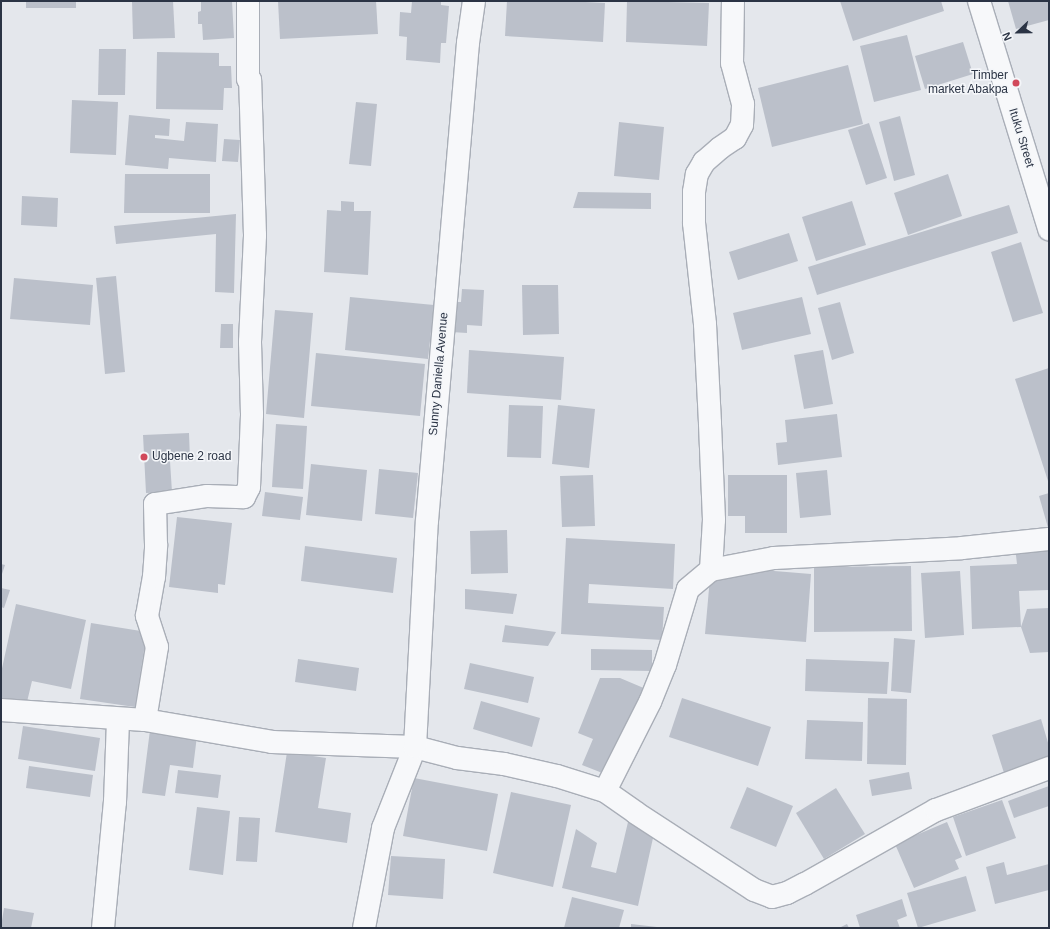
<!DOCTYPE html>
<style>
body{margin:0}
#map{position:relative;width:1050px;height:929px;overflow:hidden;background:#e4e7ec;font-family:Arial,sans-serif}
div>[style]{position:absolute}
.building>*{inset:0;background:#bbc0ca}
.roads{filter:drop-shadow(1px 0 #a9aeb7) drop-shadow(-1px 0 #a9aeb7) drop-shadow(0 1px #a9aeb7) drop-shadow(0 -1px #a9aeb7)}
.minor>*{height:22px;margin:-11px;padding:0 11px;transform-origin:11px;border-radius:11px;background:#f7f8fa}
.dots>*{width:11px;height:11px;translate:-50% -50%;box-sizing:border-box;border:2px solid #f4f6f9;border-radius:50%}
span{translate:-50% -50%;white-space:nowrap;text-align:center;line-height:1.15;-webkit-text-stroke:3px #f4f6f9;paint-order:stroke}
.poi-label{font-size:12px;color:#2b3445}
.right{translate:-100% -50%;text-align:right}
.left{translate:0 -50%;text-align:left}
.street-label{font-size:12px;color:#2b3445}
.frame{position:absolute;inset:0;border:2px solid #2b3445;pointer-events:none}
.north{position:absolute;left:998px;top:12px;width:40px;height:40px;-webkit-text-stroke:3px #f4f6f9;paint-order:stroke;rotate:248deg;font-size:11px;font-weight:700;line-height:16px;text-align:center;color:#2b3445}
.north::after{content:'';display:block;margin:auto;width:14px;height:18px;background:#2b3445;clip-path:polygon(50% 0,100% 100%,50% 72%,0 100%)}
</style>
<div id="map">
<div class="building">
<i style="clip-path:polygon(26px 1px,76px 1px,76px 8px,26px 8px)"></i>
<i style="clip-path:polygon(132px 1px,173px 1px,175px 38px,133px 39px)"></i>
<i style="clip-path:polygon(201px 1px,232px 1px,234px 38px,203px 40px,202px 24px,198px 24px,198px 12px,201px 11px)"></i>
<i style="clip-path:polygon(278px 1px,376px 1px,378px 34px,280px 39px)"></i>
<i style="clip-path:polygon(412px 1px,441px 1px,441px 5px,449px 6px,446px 43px,441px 43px,440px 63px,406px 60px,407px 37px,399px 36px,400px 12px,411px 13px)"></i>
<i style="clip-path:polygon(507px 1px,566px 1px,605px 3px,603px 42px,505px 36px)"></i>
<i style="clip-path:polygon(627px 1px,709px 3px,707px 46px,626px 42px)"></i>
<i style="clip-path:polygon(840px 1px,941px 1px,944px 11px,853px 41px)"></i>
<i style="clip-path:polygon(1008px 1px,1049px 1px,1049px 20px,1016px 29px)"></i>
<i style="clip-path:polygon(907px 35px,921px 90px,874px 102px,860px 46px)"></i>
<i style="clip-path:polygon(963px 42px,973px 74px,925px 89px,915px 56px)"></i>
<i style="clip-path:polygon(99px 49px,126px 49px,125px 95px,98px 95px)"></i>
<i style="clip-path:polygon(157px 52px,219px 53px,219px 66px,231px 66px,232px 88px,224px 88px,223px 110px,156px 109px)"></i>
<i style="clip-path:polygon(848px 65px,863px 124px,772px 147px,758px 88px)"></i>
<i style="clip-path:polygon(72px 100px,118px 102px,116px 155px,70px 153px)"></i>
<i style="clip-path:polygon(356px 102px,377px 104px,371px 166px,349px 164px)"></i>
<i style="clip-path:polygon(129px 115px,170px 119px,169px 136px,155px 135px,155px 138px,184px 141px,186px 122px,218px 124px,216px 162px,169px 158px,168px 169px,125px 165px)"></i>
<i style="clip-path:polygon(900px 116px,915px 175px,894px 181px,879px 122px)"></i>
<i style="clip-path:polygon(619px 122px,664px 127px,659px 180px,614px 176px)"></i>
<i style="clip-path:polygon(869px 123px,887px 178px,866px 185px,848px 130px)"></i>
<i style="clip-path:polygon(224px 139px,240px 140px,238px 162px,222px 161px)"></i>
<i style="clip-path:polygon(125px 174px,210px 174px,210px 213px,124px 213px)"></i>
<i style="clip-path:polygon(948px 174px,962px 216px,908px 235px,894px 193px)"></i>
<i style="clip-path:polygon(578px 192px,651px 193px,651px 209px,573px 208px)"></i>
<i style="clip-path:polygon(22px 196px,58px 198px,57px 227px,21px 225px)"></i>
<i style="clip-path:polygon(341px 201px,354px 202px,354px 211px,371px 211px,368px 275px,324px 272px,327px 210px,341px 211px)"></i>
<i style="clip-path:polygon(852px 201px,866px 245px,816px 261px,802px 217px)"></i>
<i style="clip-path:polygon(1009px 205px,1018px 233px,817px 295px,808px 267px)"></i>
<i style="clip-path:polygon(236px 214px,234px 293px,215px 292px,216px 234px,116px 244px,114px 226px)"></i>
<i style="clip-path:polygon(789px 233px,798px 261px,738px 280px,729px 252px)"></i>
<i style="clip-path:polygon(1021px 242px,1043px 313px,1013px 322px,991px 252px)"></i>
<i style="clip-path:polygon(116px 276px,125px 372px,105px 374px,96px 278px)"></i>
<i style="clip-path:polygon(14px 278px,93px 285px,90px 325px,10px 319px)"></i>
<i style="clip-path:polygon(522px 285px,558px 285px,559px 334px,523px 335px)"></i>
<i style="clip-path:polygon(462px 289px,484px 290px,482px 326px,467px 325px,467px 333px,451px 332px,453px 302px,461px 302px)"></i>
<i style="clip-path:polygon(350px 297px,434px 305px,428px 359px,345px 350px)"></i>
<i style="clip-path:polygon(802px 297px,811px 334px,742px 350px,733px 313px)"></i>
<i style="clip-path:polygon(840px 302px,854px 353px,832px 360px,818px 308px)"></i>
<i style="clip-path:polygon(275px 310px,313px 313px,304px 418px,266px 414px)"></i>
<i style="clip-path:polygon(221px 324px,233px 324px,233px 348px,220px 348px)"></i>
<i style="clip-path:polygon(469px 350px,564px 357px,561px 400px,467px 393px)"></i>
<i style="clip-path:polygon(823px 350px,833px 404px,804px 409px,794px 355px)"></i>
<i style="clip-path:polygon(316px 353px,425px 364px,420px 416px,311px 406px)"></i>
<i style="clip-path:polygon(1049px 368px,1049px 481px,1048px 481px,1015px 379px)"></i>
<i style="clip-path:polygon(509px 405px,543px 406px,541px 458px,507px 457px)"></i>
<i style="clip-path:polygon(558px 405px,595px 409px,589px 468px,552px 464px)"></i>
<i style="clip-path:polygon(837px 414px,842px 457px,778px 465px,776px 443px,787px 442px,785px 420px)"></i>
<i style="clip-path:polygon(276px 424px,307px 426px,303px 489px,272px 487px)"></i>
<i style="clip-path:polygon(189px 433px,190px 460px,170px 461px,172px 492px,146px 493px,143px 435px)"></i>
<i style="clip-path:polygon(311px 464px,367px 470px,362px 521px,306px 515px)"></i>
<i style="clip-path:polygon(379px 469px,418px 473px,413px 518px,375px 514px)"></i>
<i style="clip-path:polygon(827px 470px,831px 515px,800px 518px,796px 473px)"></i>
<i style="clip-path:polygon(593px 475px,595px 526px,562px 527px,560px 476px)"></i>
<i style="clip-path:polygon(728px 475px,787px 475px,787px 533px,745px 533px,745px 516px,728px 516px)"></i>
<i style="clip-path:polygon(265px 492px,303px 497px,300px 520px,262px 516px)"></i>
<i style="clip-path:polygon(1049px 493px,1049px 531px,1039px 496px)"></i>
<i style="clip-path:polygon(177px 517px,232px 523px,225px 585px,218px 584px,218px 593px,169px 587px)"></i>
<i style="clip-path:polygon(507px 530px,508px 573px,471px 574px,470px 531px)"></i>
<i style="clip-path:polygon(566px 538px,675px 544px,673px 589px,589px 584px,588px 603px,664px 607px,662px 640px,561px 634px)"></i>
<i style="clip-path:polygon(305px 546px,397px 558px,393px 593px,301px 581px)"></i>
<i style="clip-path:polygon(1049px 546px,1049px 590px,1019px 591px,1021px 627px,972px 629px,970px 566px,1017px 564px,1015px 547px)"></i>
<i style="clip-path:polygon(1px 564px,5px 565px,1px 577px)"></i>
<i style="clip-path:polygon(711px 566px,811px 574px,806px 642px,705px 634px)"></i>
<i style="clip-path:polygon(911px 566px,912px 631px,814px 632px,814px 567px)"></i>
<i style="clip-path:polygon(960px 571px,964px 635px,925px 638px,921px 573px)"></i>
<i style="clip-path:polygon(1px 588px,10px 590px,4px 608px,1px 607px)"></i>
<i style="clip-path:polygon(465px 589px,517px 594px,513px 614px,465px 609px)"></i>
<i style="clip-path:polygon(16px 604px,86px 620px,71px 689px,32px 681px,26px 706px,1px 701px,1px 673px)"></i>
<i style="clip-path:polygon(1049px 608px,1049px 652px,1030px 653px,1021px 627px,1027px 609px)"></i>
<i style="clip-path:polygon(91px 623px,147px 632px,135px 707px,80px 699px)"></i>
<i style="clip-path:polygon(505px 625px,556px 632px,548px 646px,502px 642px)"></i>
<i style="clip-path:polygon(894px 638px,915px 640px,911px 693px,891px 691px)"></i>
<i style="clip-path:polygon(591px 649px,652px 650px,652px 671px,591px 670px)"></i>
<i style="clip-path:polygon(298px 659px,359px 668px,356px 691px,295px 682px)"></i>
<i style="clip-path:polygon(806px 659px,889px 662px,887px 694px,805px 691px)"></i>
<i style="clip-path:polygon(470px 663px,534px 677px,528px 703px,464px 689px)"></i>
<i style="clip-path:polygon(600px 678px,620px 678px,646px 689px,610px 776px,582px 765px,593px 739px,578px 733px)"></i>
<i style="clip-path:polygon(682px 698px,771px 727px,758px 766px,669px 737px)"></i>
<i style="clip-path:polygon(868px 698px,907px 699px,906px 765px,867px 764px)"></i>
<i style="clip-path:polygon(481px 701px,540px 718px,532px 747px,473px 729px)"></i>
<i style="clip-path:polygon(1041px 719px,1049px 746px,1049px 759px,1004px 773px,992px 735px)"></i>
<i style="clip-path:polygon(807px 720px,863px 722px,862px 761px,805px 759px)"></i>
<i style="clip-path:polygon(23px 726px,100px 738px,95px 771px,18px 759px)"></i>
<i style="clip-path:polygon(150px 730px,197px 736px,193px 768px,170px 765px,165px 796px,142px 793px)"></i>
<i style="clip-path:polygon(287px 752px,326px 758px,318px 808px,351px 813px,347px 843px,275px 832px)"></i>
<i style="clip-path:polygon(29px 766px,93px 775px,90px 797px,26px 788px)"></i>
<i style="clip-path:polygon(178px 770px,221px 775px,218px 798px,175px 793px)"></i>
<i style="clip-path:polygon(909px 772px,912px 789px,872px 796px,869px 780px)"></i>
<i style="clip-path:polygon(414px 778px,498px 794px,487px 851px,403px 836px)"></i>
<i style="clip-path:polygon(1049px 786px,1049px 806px,1014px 818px,1008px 801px)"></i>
<i style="clip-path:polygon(747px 787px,793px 806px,776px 847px,730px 828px)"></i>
<i style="clip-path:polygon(836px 788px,865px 834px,824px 859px,796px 813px)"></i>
<i style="clip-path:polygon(511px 792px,571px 805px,553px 887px,493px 873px)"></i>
<i style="clip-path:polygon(1002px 800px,1016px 838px,966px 856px,953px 817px)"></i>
<i style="clip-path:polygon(197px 807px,230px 811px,223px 875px,189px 870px)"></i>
<i style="clip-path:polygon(239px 817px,260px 818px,257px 862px,236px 861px)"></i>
<i style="clip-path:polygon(628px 822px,655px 829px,638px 906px,562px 888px,576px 829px,597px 843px,591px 867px,616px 873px)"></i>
<i style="clip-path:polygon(947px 822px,962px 857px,955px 860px,959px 869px,914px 888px,895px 844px)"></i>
<i style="clip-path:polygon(391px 856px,445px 859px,443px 899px,388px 895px)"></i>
<i style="clip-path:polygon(1004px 862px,1007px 875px,1049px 864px,1049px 890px,995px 904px,986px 867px)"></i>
<i style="clip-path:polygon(966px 876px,976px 911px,918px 928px,907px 893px)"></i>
<i style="clip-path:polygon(572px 897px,624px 910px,619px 928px,564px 928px)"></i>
<i style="clip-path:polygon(902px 899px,907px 916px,897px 920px,900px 928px,860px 928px,856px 915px)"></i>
<i style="clip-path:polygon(4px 908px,34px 913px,31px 928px,1px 927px)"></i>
<i style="clip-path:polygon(631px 924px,657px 927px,656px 928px,631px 928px)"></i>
<i style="clip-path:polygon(847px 924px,849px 928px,839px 928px)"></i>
</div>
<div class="roads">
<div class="minor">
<i style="left:979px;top:1px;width:239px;rotate:72.9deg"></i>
<i style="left:711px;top:570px;width:50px;rotate:-86.6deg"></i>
<i style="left:714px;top:520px;width:97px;rotate:-92.4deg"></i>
<i style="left:710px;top:423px;width:99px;rotate:-92.9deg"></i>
<i style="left:705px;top:324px;width:102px;rotate:-96.2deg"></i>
<i style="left:694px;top:223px;width:31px;rotate:-90deg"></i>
<i style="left:694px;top:192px;width:18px;rotate:-81deg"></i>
<i style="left:697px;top:174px;width:14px;rotate:-60deg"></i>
<i style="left:704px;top:162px;width:21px;rotate:-41deg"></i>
<i style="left:720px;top:148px;width:18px;rotate:-34deg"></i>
<i style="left:735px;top:138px;width:15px;rotate:-62deg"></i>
<i style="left:742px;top:125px;width:21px;rotate:-87deg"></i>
<i style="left:743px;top:104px;width:42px;rotate:-105deg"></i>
<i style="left:732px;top:63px;width:62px;rotate:-89.1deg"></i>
<i style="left:1px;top:710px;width:144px;rotate:4deg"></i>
<i style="left:145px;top:720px;width:129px;rotate:9.8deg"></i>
<i style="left:272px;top:742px;width:143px;rotate:2deg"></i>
<i style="left:415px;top:747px;width:43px;rotate:14.7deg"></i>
<i style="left:457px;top:758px;width:47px;rotate:7.3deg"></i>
<i style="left:504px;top:764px;width:54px;rotate:12.8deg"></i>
<i style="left:557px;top:776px;width:50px;rotate:17.4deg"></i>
<i style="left:605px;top:791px;width:38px;rotate:35deg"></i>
<i style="left:636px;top:813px;width:141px;rotate:33.1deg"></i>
<i style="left:754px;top:890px;width:19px;rotate:21deg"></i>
<i style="left:772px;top:897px;width:16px;rotate:-15deg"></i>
<i style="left:787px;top:893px;width:20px;rotate:-27deg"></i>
<i style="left:805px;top:884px;width:150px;rotate:-29.5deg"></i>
<i style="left:936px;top:810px;width:121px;rotate:-20.4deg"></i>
<i style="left:145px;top:720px;width:74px;rotate:-80.7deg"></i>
<i style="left:157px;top:647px;width:33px;rotate:-108deg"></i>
<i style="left:147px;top:616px;width:40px;rotate:-80deg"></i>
<i style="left:154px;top:577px;width:32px;rotate:-86deg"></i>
<i style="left:156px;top:545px;width:41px;rotate:-91.4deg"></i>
<i style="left:155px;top:504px;width:53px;rotate:-8.7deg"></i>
<i style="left:207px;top:496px;width:37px;rotate:2deg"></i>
<i style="left:244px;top:497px;width:11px;rotate:-63deg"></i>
<i style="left:249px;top:487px;width:73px;rotate:-87.6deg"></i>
<i style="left:252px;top:414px;width:72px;rotate:-91.6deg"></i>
<i style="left:250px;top:342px;width:107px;rotate:-87.3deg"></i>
<i style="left:255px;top:235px;width:155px;rotate:-91.8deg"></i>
<i style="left:250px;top:80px;width:2px;rotate:-153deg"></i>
<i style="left:248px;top:79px;width:78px;rotate:-90deg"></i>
<i style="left:605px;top:791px;width:100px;rotate:-63.2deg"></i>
<i style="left:650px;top:702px;width:40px;rotate:-68deg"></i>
<i style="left:665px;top:665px;width:79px;rotate:-73.2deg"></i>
<i style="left:688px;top:589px;width:30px;rotate:-40deg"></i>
<i style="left:711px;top:570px;width:64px;rotate:-10.8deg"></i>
<i style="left:774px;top:558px;width:188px;rotate:-3deg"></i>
<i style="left:962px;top:548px;width:87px;rotate:-5.9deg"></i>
<i style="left:103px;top:928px;width:127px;rotate:-84.6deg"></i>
<i style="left:115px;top:802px;width:83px;rotate:-87.9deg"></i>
<i style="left:364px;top:928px;width:102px;rotate:-79.2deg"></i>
<i style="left:383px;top:828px;width:87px;rotate:-68.4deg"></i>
<i style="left:415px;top:747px;width:226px;rotate:-87deg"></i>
<i style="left:427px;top:521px;width:480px;rotate:-85.1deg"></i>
<i style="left:468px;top:43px;width:42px;rotate:-81.9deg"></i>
</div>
</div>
<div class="dots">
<i style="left:1016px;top:83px;background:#d1495b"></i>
<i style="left:144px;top:457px;background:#d1495b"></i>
</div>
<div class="poi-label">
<span class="right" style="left:1008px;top:83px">Timber<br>market Abakpa</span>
<span class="left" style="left:152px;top:457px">Ugbene 2 road</span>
</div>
<div class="street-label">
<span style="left:1021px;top:138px;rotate:73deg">Ituku Street</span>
<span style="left:439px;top:374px;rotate:-85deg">Sunny Daniella Avenue</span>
</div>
<div class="frame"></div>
<div class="north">N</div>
</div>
